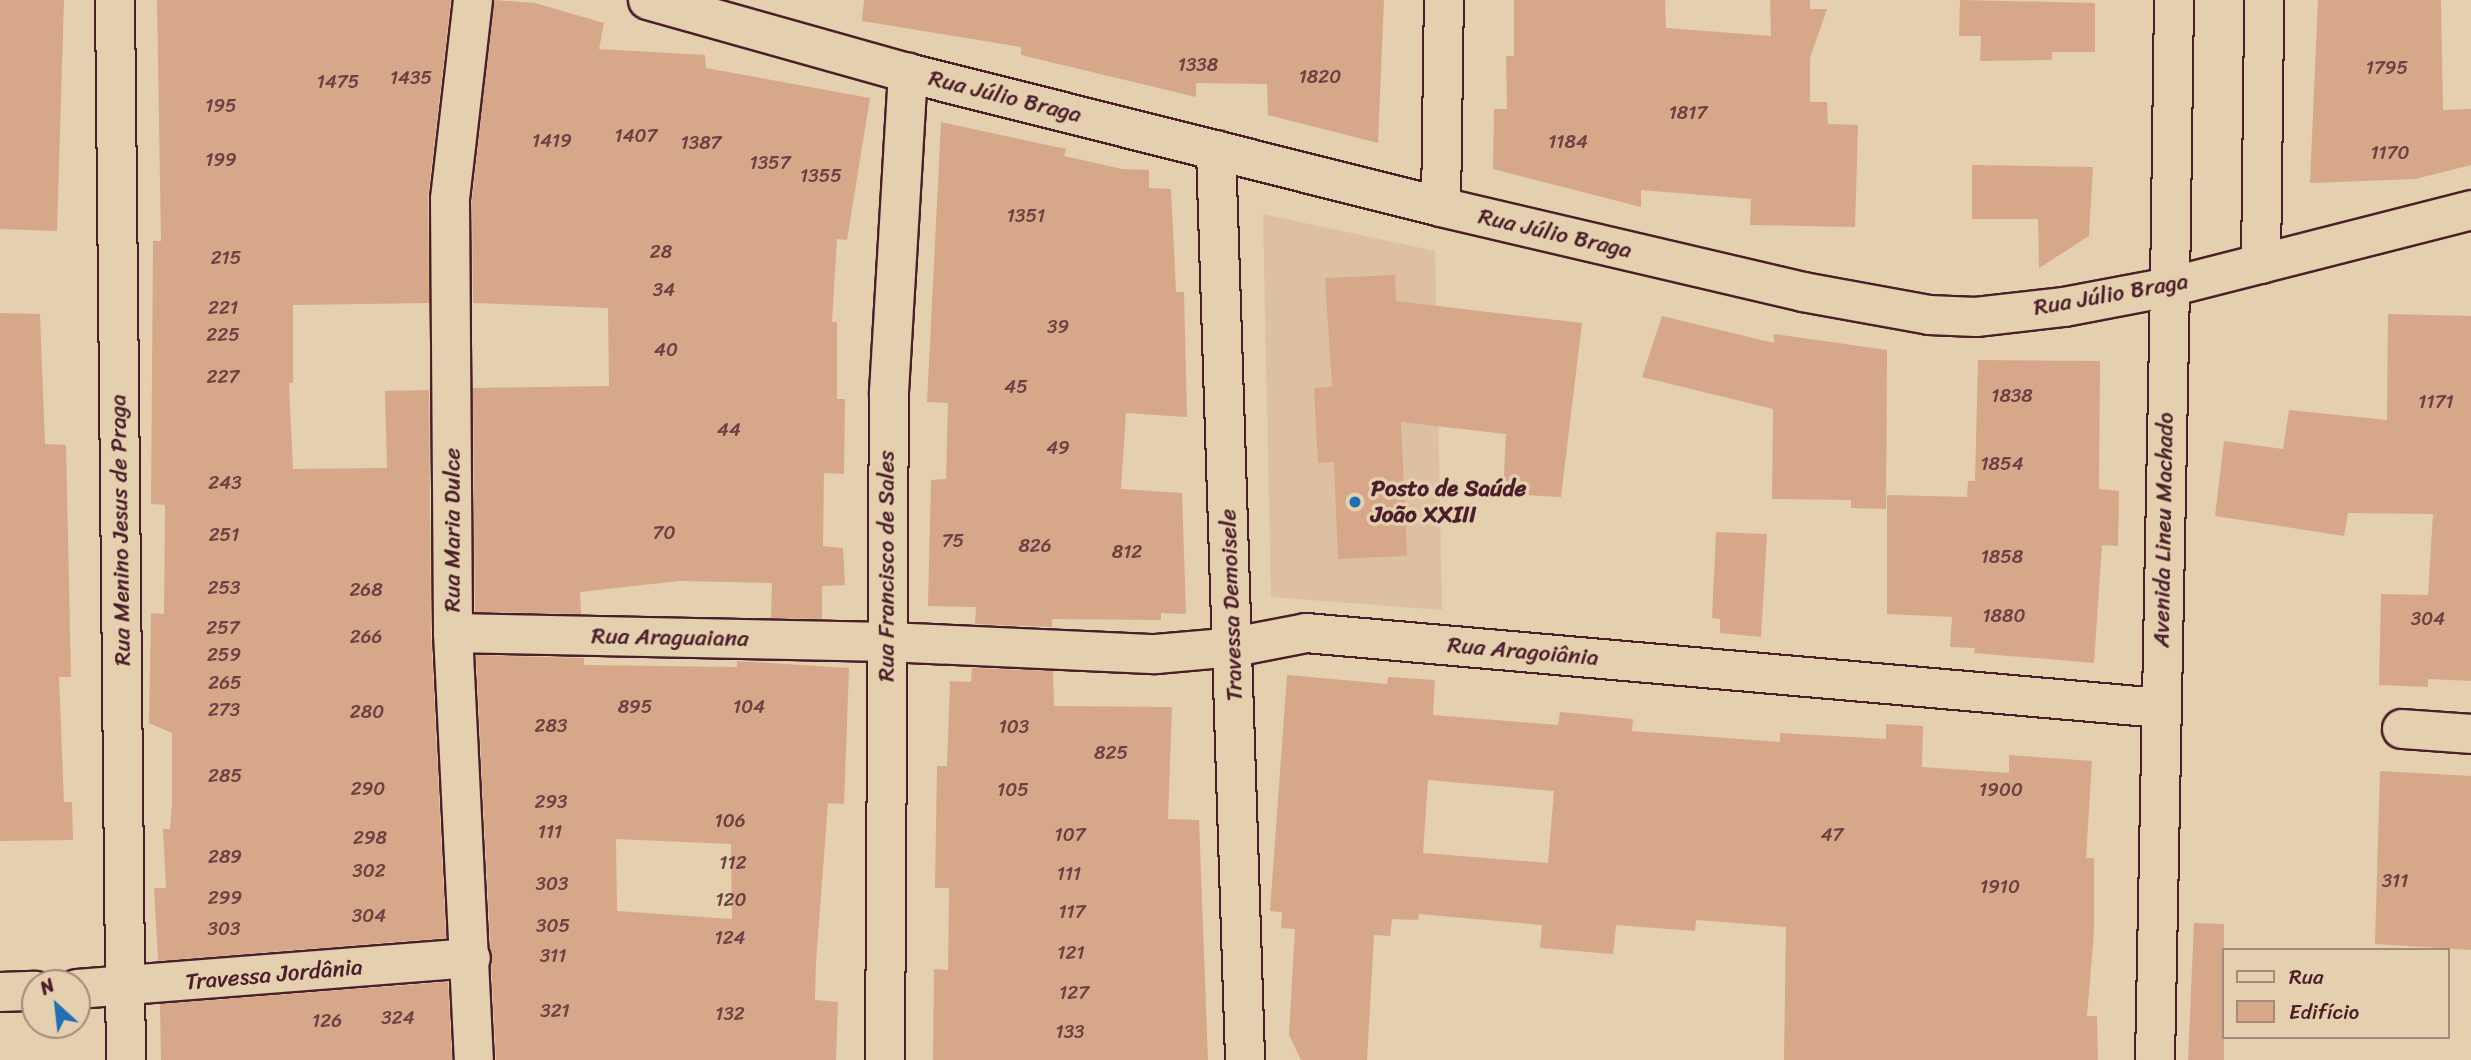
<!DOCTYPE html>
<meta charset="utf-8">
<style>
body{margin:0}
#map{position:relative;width:2471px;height:1060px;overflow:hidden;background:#e4cfae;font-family:Sriracha,sans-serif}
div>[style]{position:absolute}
.built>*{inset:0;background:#ddc0a1}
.building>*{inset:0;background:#d7a78a}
.roads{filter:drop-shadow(2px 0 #4a1f2b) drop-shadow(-2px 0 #4a1f2b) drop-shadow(0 2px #4a1f2b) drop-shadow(0 -2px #4a1f2b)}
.minor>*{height:38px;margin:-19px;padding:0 19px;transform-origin:19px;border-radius:19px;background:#e4cfae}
.tertiary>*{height:38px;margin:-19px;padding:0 19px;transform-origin:19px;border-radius:19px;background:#e4cfae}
.dots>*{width:19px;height:19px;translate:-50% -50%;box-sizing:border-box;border:4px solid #e4cfae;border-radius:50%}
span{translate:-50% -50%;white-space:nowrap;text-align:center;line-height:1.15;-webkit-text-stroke:7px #e4cfae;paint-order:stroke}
.number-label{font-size:19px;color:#6d4143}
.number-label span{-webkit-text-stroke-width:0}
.street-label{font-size:23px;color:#4a1f2b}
.poi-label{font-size:23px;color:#4a1f2b;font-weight:700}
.left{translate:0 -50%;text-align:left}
.legend{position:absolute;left:2222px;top:948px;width:228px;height:91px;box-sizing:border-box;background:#e4cfae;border:2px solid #a6897a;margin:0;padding:9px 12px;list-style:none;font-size:21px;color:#4a1f2b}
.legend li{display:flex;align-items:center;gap:14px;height:35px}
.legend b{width:35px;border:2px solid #a6897a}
.north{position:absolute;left:21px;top:969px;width:70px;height:70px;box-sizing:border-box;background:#e4cfae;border:2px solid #a6897a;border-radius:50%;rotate:333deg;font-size:19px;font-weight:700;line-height:28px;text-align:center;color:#4a1f2b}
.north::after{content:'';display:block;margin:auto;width:24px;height:32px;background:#1f6fb2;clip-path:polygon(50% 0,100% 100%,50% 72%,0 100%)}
</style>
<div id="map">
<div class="built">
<i style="clip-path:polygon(1263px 214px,1435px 251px,1442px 610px,1271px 597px)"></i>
</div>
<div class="building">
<i style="clip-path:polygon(0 0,64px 0,57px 231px,0 229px)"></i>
<i style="clip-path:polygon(157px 0,451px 0,428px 197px,429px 303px,293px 305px,293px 383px,289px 383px,293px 469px,387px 468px,385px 391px,429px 390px,431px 634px,446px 938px,158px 961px,154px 888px,166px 888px,163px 829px,170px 829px,172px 803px,172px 733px,149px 723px,151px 613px,164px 614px,165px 505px,151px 504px,153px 241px,161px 241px)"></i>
<i style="clip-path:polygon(494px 0,535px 3px,604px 23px,599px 49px,705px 55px,706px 68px,870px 98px,847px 240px,837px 239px,832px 322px,837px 322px,837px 399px,845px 399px,844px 474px,824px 473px,823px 546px,843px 548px,845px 585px,822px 586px,822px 619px,771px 618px,772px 583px,679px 581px,580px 592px,581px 614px,475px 612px,473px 388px,609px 386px,608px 308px,473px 303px,472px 200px)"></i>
<i style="clip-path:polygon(864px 0,1384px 0,1378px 143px,1268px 115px,1267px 84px,1196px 83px,1196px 97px,1021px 55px,1021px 47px,862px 21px)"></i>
<i style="clip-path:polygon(1514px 0,1665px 0,1666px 28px,1771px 36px,1770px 0,1810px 0,1810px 9px,1827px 9px,1810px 58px,1810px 102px,1827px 102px,1828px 124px,1858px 125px,1855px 227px,1750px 225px,1751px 199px,1641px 190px,1641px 207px,1493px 169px,1494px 109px,1507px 109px,1506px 56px,1514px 56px)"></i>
<i style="clip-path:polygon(1960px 0,2095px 3px,2095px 52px,2052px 52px,2052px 60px,1980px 61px,1981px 36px,1959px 36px)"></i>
<i style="clip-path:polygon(2318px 0,2441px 0,2443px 110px,2471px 109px,2471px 165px,2415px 179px,2310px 183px)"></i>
<i style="clip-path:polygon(941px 122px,1066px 149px,1064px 156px,1122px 169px,1149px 170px,1149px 188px,1171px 189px,1176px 292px,1184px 292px,1187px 417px,1126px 413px,1121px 489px,1182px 493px,1186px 614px,1161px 613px,1161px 620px,1052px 619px,1052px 627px,975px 624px,976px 607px,928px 606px,931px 480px,946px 479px,948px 403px,927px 402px)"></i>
<i style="clip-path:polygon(1972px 165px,2093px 167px,2089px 236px,2039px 268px,2038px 219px,1972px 219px)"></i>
<i style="clip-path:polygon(1395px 275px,1396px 301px,1582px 323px,1561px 497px,1503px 494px,1506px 434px,1401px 422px,1407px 556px,1338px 559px,1334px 462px,1318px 463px,1314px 388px,1332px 387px,1325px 278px)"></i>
<i style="clip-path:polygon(0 313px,40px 314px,45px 444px,66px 445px,71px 677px,59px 677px,64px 802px,72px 802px,73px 840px,0 841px)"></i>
<i style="clip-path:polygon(2388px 314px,2471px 316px,2471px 681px,2428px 679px,2428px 687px,2379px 685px,2381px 594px,2428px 595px,2433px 514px,2348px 513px,2344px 536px,2215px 516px,2224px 441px,2283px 449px,2289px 410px,2387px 420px)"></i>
<i style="clip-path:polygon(1662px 316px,1774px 343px,1774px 334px,1887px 350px,1886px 509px,1851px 508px,1851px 500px,1772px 499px,1773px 409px,1642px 377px)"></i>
<i style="clip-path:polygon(1978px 360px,2100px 361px,2099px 489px,2119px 491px,2118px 546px,2102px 545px,2094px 663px,1974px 653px,1975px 648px,1950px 647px,1952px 617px,1887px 614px,1887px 495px,1967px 497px,1968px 481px,1975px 481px)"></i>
<i style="clip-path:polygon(1716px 532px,1767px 534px,1761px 637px,1720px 633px,1720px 619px,1712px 618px)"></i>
<i style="clip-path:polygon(evenodd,476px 655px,584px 658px,584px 665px,737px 667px,737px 661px,849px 668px,844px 804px,828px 803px,816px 962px,815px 1000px,838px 1002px,836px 1060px,496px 1060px,476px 655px,616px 839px,731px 844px,732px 919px,617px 911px,616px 839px)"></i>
<i style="clip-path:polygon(972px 668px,1053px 671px,1054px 706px,1172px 707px,1168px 819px,1199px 820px,1208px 1060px,933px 1060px,934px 969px,948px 970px,949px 888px,935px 888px,937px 766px,947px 766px,950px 681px,971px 682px)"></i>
<i style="clip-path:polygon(evenodd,1287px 675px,1387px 684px,1388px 677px,1435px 680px,1433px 715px,1558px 725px,1560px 712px,1633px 719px,1632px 731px,1780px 742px,1780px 733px,1886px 739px,1886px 724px,1923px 726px,1922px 767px,2009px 773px,2009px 755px,2092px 761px,2086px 858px,2094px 858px,2094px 933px,2087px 1016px,2097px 1016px,2098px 1060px,1784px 1060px,1786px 927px,1696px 920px,1695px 931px,1616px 925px,1613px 954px,1540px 948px,1542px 925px,1419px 914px,1418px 920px,1392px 919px,1390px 936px,1374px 935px,1367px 1060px,1301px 1060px,1289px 1035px,1295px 929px,1281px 928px,1282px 912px,1270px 911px,1287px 675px,1428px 780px,1554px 791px,1548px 863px,1423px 853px,1428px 780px)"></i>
<i style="clip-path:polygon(2380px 771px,2471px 776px,2471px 950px,2375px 944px)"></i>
<i style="clip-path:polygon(2194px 923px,2224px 924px,2224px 1060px,2188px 1060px)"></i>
<i style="clip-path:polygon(448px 982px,452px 1060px,161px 1060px,160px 1004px)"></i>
</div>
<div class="roads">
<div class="minor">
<i style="left:115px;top:0;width:1060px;rotate:89.41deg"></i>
<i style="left:473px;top:0;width:200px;rotate:96.6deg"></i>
<i style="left:450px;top:199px;width:434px;rotate:89.6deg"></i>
<i style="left:453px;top:633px;width:428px;rotate:87.2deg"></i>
<i style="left:1216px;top:150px;width:910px;rotate:88.17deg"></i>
<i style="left:1441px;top:207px;width:207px;rotate:-89.2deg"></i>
<i style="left:453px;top:633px;width:434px;rotate:1.2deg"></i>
<i style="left:887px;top:642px;width:269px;rotate:2.6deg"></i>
<i style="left:1156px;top:654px;width:78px;rotate:-5.1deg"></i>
<i style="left:1234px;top:647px;width:73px;rotate:-11deg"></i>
<i style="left:1306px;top:633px;width:857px;rotate:5.02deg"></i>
<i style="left:2402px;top:729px;width:69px;rotate:4.1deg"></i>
<i style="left:77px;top:989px;width:395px;rotate:-4.5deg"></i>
<i style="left:0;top:992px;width:35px;rotate:-2deg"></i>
<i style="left:885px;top:1060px;width:668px;rotate:-89.66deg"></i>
<i style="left:889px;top:392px;width:320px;rotate:-86.6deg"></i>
<i style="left:2155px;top:1060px;width:773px;rotate:-88.89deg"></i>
</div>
<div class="tertiary">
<i style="left:648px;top:0;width:270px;rotate:15.7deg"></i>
<i style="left:908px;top:73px;width:550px;rotate:14.11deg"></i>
<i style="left:1441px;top:207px;width:372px;rotate:13.2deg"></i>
<i style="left:1803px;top:292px;width:128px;rotate:10.3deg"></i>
<i style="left:1929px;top:315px;width:47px;rotate:2.4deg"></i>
<i style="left:1976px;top:317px;width:89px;rotate:-6.5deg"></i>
<i style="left:2064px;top:307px;width:108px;rotate:-10.7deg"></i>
<i style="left:2170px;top:287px;width:311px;rotate:-14.3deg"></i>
<i style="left:2261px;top:264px;width:264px;rotate:-89.3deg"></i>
<i style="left:2170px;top:287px;width:287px;rotate:-89.2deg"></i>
</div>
</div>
<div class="dots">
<i style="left:1355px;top:502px;background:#1f6fb2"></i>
</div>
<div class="number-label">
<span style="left:1198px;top:65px">1338</span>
<span style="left:2387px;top:68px">1795</span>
<span style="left:1320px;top:77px">1820</span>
<span style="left:411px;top:78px">1435</span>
<span style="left:338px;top:82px">1475</span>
<span style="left:221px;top:106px">195</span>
<span style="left:1688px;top:113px">1817</span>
<span style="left:636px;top:136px">1407</span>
<span style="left:552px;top:141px">1419</span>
<span style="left:1568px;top:142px">1184</span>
<span style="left:701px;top:143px">1387</span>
<span style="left:2390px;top:153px">1170</span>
<span style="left:221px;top:160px">199</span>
<span style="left:770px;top:163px">1357</span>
<span style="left:821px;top:176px">1355</span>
<span style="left:1026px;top:216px">1351</span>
<span style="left:661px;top:252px">28</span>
<span style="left:226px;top:258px">215</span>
<span style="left:664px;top:290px">34</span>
<span style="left:223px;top:308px">221</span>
<span style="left:1058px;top:327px">39</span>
<span style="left:223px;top:335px">225</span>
<span style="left:666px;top:350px">40</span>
<span style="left:223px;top:377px">227</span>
<span style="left:1016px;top:387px">45</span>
<span style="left:2012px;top:396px">1838</span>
<span style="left:2436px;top:402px">1171</span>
<span style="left:729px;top:430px">44</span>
<span style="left:1058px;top:448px">49</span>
<span style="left:2002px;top:464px">1854</span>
<span style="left:225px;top:483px">243</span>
<span style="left:664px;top:533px">70</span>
<span style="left:224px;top:535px">251</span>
<span style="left:953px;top:541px">75</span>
<span style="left:1035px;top:546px">826</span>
<span style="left:1127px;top:552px">812</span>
<span style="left:2002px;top:557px">1858</span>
<span style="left:224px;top:588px">253</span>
<span style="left:366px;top:590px">268</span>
<span style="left:2004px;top:616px">1880</span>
<span style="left:2428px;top:619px">304</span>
<span style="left:223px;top:628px">257</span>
<span style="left:366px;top:637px">266</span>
<span style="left:224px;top:655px">259</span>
<span style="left:225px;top:683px">265</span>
<span style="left:635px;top:707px">895</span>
<span style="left:749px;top:707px">104</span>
<span style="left:224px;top:710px">273</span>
<span style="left:367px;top:712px">280</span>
<span style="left:551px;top:726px">283</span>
<span style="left:1014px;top:727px">103</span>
<span style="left:1111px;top:753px">825</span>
<span style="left:225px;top:776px">285</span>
<span style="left:368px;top:789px">290</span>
<span style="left:1013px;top:790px">105</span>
<span style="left:2001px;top:790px">1900</span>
<span style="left:551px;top:802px">293</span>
<span style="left:730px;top:821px">106</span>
<span style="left:550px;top:832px">111</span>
<span style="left:1070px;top:835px">107</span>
<span style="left:1832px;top:835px">47</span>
<span style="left:370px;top:838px">298</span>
<span style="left:225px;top:857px">289</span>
<span style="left:733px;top:863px">112</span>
<span style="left:369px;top:871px">302</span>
<span style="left:1069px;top:874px">111</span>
<span style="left:2395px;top:881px">311</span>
<span style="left:552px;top:884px">303</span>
<span style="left:2000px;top:887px">1910</span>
<span style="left:225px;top:898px">299</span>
<span style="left:731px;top:900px">120</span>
<span style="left:1072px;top:912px">117</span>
<span style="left:369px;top:916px">304</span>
<span style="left:553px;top:926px">305</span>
<span style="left:224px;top:929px">303</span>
<span style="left:730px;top:938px">124</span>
<span style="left:1071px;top:953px">121</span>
<span style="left:553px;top:956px">311</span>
<span style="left:1074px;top:993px">127</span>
<span style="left:555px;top:1011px">321</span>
<span style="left:730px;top:1014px">132</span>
<span style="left:398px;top:1018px">324</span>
<span style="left:327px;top:1021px">126</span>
<span style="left:1070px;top:1032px">133</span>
</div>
<div class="street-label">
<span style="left:1005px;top:97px;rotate:14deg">Rua Júlio Braga</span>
<span style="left:1555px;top:234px;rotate:13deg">Rua Júlio Braga</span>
<span style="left:2111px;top:295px;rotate:-10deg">Rua Júlio Braga</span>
<span style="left:121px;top:530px;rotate:-91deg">Rua Menino Jesus de Praga</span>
<span style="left:453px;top:530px;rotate:-90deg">Rua Maria Dulce</span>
<span style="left:2164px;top:530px;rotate:-89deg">Avenida Lineu Machado</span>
<span style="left:887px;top:566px;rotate:-90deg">Rua Francisco de Sales</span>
<span style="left:1232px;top:605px;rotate:-92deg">Travessa Demoisele</span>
<span style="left:670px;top:638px;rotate:1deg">Rua Araguaiana</span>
<span style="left:1523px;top:652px;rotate:5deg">Rua Aragoiânia</span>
<span style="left:274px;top:975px;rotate:-5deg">Travessa Jordânia</span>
</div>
<div class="poi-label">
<span class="left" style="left:1371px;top:502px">Posto de Saúde<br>João XXIII</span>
</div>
<ul class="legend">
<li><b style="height:9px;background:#e4cfae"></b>Rua</li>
<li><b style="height:19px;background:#d7a78a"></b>Edifício</li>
</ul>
<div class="north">N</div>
</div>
